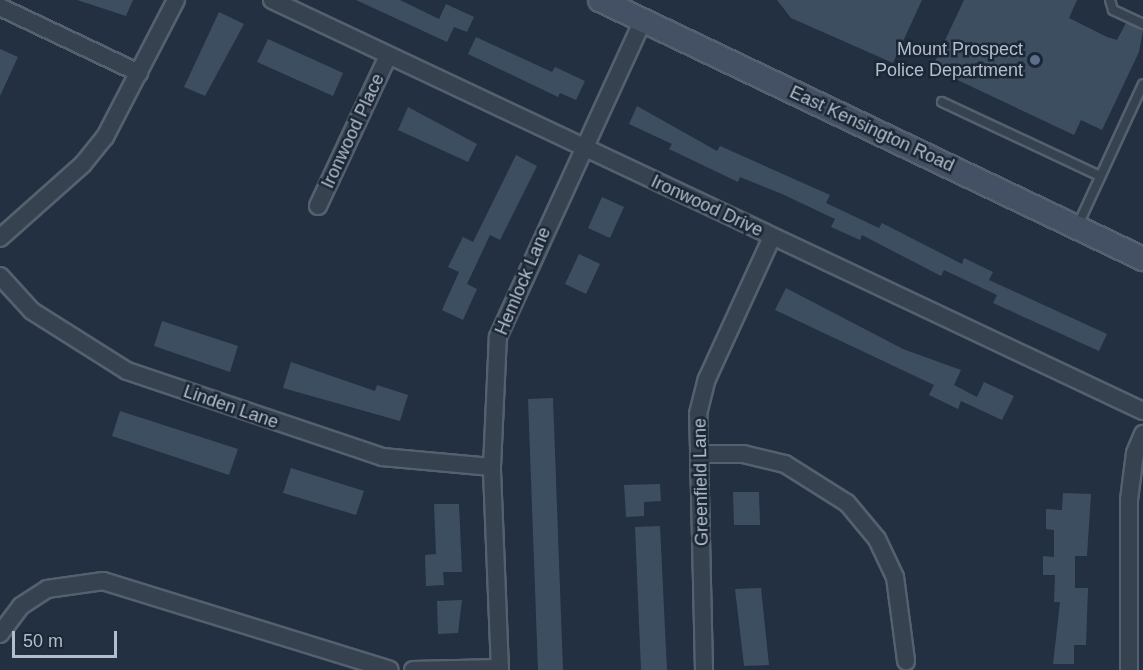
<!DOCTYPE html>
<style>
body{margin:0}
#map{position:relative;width:1143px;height:670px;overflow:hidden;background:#223041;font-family:Helvetica,sans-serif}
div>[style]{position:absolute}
.building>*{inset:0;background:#3e4e61}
.roads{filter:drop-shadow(2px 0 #55606e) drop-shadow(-2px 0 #55606e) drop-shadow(0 2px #55606e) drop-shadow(0 -2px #55606e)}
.lane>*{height:8px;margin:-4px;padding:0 4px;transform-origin:4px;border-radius:4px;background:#374251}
.street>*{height:16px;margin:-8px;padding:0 8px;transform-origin:8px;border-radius:8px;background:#374251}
.secondary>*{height:22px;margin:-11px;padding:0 11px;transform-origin:11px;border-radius:11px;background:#445164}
.dots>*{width:16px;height:16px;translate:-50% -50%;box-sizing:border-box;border:3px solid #1c2736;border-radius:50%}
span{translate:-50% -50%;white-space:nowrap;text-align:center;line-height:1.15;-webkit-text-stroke:5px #1c2736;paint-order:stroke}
.poi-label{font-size:18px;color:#b3bdcb}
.right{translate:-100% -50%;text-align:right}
.street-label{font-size:18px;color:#b3bdcb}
.scale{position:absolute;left:12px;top:631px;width:105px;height:27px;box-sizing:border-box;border:3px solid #b3bdcb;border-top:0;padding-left:8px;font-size:18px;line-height:21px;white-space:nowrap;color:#b3bdcb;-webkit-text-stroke:4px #1c2736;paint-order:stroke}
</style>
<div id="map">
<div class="building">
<i style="clip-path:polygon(77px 0,133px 0,126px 16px)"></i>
<i style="clip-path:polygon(356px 0,400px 0,439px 19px,446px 4px,474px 17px,467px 32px,454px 27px,447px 42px)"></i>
<i style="clip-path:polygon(777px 0,922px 0,893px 63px,791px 18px)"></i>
<i style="clip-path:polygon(964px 0,1077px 0,1069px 18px,1107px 37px,1117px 40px,1126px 23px,1143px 30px,1139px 52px,1102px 130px,1081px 120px,1074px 135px,932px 68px)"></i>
<i style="clip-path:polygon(219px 12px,244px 24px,205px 96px,184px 87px)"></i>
<i style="clip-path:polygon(476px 37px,552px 72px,555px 67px,585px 81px,576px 100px,560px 93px,558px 97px,468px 54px)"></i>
<i style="clip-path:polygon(268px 39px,343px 73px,333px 96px,257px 62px)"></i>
<i style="clip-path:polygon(0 49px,18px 57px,0 96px)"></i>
<i style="clip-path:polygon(637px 106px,717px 151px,720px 146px,830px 195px,826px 203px,879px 228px,882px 223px,962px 264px,964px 258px,993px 272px,989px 280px,1107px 334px,1099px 351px,993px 303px,997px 295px,944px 270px,941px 276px,862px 235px,860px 240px,831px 227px,835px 219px,782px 194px,740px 177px,738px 182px,669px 149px,672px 144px,629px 124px)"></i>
<i style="clip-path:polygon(408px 107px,477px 144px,468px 162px,398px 130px)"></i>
<i style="clip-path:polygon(516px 155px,537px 166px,500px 240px,490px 235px,467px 284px,477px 289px,463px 320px,442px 310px,459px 272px,448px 267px,463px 237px,473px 242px)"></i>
<i style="clip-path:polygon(602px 197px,624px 207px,610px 238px,588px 228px)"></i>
<i style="clip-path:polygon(579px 254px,600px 264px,586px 294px,565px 284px)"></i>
<i style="clip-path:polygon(786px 288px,903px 349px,961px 370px,954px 385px,977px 397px,984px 382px,1014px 396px,1002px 420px,961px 401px,958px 409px,929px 395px,934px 385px,775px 310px)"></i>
<i style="clip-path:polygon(162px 321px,238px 346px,230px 372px,154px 346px)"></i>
<i style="clip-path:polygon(291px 362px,375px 391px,377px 385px,408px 395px,400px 421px,283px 388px)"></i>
<i style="clip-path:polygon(553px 398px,563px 670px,538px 670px,528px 399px)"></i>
<i style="clip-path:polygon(120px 411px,238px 449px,229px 475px,112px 436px)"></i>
<i style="clip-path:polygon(291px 468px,364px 491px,356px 515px,283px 493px)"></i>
<i style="clip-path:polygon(660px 484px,661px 501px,644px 502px,644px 516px,626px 517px,624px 485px)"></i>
<i style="clip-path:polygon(733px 492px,759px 492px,760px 525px,734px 525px)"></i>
<i style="clip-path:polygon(1063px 493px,1091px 494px,1087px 556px,1075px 556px,1075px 588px,1088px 588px,1086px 645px,1074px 645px,1074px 664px,1053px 664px,1060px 602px,1054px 602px,1055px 575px,1043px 575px,1043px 556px,1054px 557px,1054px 530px,1046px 529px,1046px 509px,1062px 510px)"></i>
<i style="clip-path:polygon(434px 504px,459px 504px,462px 572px,443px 572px,444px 585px,426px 586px,425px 555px,436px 554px)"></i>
<i style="clip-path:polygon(660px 526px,667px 670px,641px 670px,635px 527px)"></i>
<i style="clip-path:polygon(761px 588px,769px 665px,744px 666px,735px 589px)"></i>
<i style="clip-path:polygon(462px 600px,458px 633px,438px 634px,437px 601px)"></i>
</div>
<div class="roads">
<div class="lane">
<i style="left:1110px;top:0;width:10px;rotate:73deg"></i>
<i style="left:1113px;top:10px;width:33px;rotate:25deg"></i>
<i style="left:942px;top:102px;width:174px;rotate:25.1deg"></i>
<i style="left:1077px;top:227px;width:157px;rotate:-65.2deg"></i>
</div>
<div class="street">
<i style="left:272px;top:0;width:963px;rotate:25.26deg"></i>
<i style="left:0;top:7px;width:154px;rotate:25.4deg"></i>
<i style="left:318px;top:206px;width:166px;rotate:-65deg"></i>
<i style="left:0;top:238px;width:111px;rotate:-41.7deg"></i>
<i style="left:83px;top:164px;width:35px;rotate:-51deg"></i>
<i style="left:105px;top:137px;width:154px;rotate:-62.6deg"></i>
<i style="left:0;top:276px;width:47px;rotate:47.6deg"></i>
<i style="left:32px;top:311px;width:112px;rotate:32.3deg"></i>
<i style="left:127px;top:371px;width:269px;rotate:18.6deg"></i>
<i style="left:382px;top:457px;width:110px;rotate:5.2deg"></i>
<i style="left:700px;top:454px;width:43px"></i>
<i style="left:743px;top:454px;width:43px;rotate:13.4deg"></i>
<i style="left:785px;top:464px;width:73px;rotate:32.2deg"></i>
<i style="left:847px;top:503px;width:47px;rotate:50.2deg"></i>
<i style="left:877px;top:539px;width:42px;rotate:64.7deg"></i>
<i style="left:895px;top:577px;width:85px;rotate:82.5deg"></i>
<i style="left:0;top:634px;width:35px;rotate:-53deg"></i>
<i style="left:21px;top:606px;width:31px;rotate:-33deg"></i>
<i style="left:47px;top:589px;width:57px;rotate:-8.1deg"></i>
<i style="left:103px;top:581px;width:300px;rotate:17.2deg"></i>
<i style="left:413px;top:670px;width:87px;rotate:-1.3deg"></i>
<i style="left:500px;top:670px;width:203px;rotate:-92.3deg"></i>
<i style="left:492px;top:467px;width:130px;rotate:-87.4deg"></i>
<i style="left:498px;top:337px;width:349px;rotate:-65.4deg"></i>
<i style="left:704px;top:670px;width:256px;rotate:-91.3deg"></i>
<i style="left:698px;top:414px;width:36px;rotate:-76deg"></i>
<i style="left:707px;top:379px;width:156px;rotate:-65.4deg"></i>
<i style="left:1129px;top:670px;width:170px;rotate:-90deg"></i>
<i style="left:1129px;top:500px;width:47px;rotate:-82.7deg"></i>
<i style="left:1135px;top:453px;width:21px;rotate:-67deg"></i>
</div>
<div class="secondary">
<i style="left:600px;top:0;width:602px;rotate:25.5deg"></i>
</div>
</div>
<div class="dots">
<i style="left:1035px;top:60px;background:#5c6f8a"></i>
</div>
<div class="poi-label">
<span class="right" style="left:1023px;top:60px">Mount Prospect<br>Police Department</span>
</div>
<div class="street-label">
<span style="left:872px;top:129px;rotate:25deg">East Kensington Road</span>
<span style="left:353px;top:131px;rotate:-65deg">Ironwood Place</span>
<span style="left:707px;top:206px;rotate:25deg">Ironwood Drive</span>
<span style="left:523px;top:281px;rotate:-67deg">Hemlock Lane</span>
<span style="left:231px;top:407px;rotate:19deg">Linden Lane</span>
<span style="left:701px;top:482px;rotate:-91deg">Greenfield Lane</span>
</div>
<div class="scale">50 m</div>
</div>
